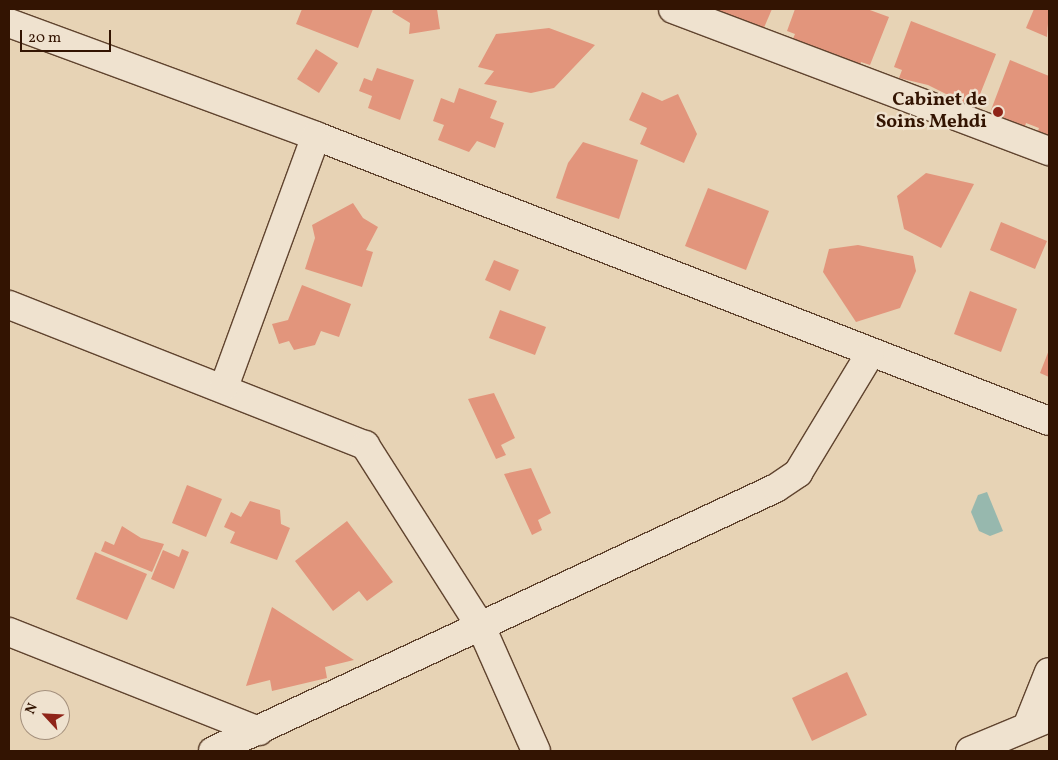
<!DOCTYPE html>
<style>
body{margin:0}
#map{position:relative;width:1058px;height:760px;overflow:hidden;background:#e7d3b5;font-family:Vollkorn,serif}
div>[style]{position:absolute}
.water>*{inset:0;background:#97b8ae}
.building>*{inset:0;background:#e2957c}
.roads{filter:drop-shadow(1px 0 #60442f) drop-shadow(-1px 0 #60442f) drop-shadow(0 1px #60442f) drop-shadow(0 -1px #60442f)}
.minor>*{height:28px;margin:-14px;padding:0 14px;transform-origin:14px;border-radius:14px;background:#efe2cf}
.dots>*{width:14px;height:14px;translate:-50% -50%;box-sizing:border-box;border:2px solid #efe2cf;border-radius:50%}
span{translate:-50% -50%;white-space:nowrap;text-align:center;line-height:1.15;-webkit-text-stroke:5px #efe2cf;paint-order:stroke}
.poi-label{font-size:19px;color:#331402;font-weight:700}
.right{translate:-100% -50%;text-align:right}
.frame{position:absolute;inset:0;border:10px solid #331402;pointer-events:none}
.north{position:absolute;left:20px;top:690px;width:50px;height:50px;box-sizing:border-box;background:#efe2cf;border:1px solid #a4907d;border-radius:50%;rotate:295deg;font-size:14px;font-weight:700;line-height:20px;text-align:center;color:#331402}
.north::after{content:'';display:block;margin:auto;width:18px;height:22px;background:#8f2418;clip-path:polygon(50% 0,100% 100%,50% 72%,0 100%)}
.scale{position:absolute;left:20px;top:30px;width:91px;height:22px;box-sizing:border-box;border:2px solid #331402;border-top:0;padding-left:6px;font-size:15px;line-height:18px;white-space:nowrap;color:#331402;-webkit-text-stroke:4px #efe2cf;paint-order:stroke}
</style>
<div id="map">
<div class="water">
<i style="clip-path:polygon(987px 492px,1003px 531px,990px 536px,979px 531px,971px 512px,978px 495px)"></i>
</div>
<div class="building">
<i style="clip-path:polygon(302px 9px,373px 9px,358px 48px,296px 24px)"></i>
<i style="clip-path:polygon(394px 9px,437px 9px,440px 29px,409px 34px,410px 23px,392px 12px)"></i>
<i style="clip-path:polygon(687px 9px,772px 9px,760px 37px)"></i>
<i style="clip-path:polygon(795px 9px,867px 9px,889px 17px,870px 65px,861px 62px,859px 67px,833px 57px,835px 54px,792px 41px,795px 34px,787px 31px)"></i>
<i style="clip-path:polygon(1034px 9px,1049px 9px,1047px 37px,1026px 28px)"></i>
<i style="clip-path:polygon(911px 21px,996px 54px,977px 102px,968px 99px,966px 104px,928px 85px,899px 78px,902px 70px,894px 67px)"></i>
<i style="clip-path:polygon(549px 28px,595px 45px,554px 88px,531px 93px,484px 84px,494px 71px,478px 67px,496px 34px)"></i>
<i style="clip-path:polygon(316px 49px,338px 63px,319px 93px,297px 79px)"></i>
<i style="clip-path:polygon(1010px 60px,1049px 76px,1049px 140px,1036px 136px,1039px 128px,1026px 123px,1024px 130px,996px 119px,998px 112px,991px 110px)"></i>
<i style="clip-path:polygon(377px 68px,414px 80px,400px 120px,368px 108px,372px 96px,359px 91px,364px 78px,372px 81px)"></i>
<i style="clip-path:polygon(459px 88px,497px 101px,490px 118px,504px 123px,495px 148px,477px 141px,469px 152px,438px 140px,444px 125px,433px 121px,441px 98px,454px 103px)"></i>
<i style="clip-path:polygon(642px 92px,662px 101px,678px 94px,697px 134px,684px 163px,640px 144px,647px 128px,629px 120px)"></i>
<i style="clip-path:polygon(583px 142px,638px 160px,619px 219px,556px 198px,568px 163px)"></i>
<i style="clip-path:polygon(926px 173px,974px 184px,941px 248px,904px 229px,897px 196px)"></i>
<i style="clip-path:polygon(708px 188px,769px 211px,746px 270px,685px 246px)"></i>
<i style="clip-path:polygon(353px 203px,363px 218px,378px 227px,366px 250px,373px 252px,362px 287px,305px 269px,315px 238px,312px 225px)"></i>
<i style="clip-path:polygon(1001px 222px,1047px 241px,1035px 269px,990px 250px)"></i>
<i style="clip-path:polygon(858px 245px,913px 256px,916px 271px,900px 308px,856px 322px,823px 272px,829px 249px)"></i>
<i style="clip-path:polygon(494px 260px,519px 270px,510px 291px,485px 280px)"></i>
<i style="clip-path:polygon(302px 285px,351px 304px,339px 337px,321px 331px,315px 345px,294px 350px,289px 341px,279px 344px,272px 324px,288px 320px)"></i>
<i style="clip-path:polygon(970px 291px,1017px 309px,1001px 352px,954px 334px)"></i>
<i style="clip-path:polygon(500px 310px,546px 327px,535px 355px,489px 338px)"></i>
<i style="clip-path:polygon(1049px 350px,1049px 377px,1040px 373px)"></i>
<i style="clip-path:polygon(494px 393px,515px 438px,501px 445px,506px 455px,496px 459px,468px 399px)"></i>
<i style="clip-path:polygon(531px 468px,551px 513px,538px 520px,542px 530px,532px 535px,504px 474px)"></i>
<i style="clip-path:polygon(187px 485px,222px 499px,206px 537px,172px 523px)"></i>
<i style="clip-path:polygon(250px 501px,280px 510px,281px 524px,290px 528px,277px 560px,230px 543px,235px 532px,224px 527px,231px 512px,241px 517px)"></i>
<i style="clip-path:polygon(347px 521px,393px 582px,367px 601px,359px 591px,333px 611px,295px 561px)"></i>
<i style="clip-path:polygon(122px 526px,141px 538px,164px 544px,152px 572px,101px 551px,105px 541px,114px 545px)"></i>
<i style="clip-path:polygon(182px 549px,189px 552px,174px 589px,151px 579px,163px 550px,179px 557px)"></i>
<i style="clip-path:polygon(95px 552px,147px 574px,127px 620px,76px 599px)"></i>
<i style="clip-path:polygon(272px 607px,354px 660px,325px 667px,327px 678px,272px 691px,270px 680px,246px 686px)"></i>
<i style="clip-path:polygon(847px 672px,867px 715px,812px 741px,792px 698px)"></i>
</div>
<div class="roads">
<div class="minor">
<i style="left:673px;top:9px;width:402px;rotate:20.7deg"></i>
<i style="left:9px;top:23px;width:327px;rotate:20.2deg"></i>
<i style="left:316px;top:136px;width:786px;rotate:21.25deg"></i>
<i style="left:9px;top:305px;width:383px;rotate:21.5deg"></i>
<i style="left:365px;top:445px;width:218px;rotate:57.5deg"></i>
<i style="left:482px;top:629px;width:133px;rotate:66.1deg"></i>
<i style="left:224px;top:387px;width:267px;rotate:-69.9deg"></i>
<i style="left:9px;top:632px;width:269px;rotate:21.6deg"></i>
<i style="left:1027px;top:727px;width:59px;rotate:-68.2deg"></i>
<i style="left:213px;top:751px;width:621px;rotate:-25.04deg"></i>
<i style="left:776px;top:488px;width:27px;rotate:-34deg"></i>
<i style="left:798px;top:473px;width:139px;rotate:-58.8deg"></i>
<i style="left:970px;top:751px;width:86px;rotate:-22.7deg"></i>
</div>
</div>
<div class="dots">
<i style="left:998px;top:112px;background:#8f2418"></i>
</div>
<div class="poi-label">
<span class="right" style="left:987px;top:112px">Cabinet de<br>Soins Mehdi</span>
</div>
<div class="frame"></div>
<div class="north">N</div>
<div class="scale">20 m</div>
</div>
